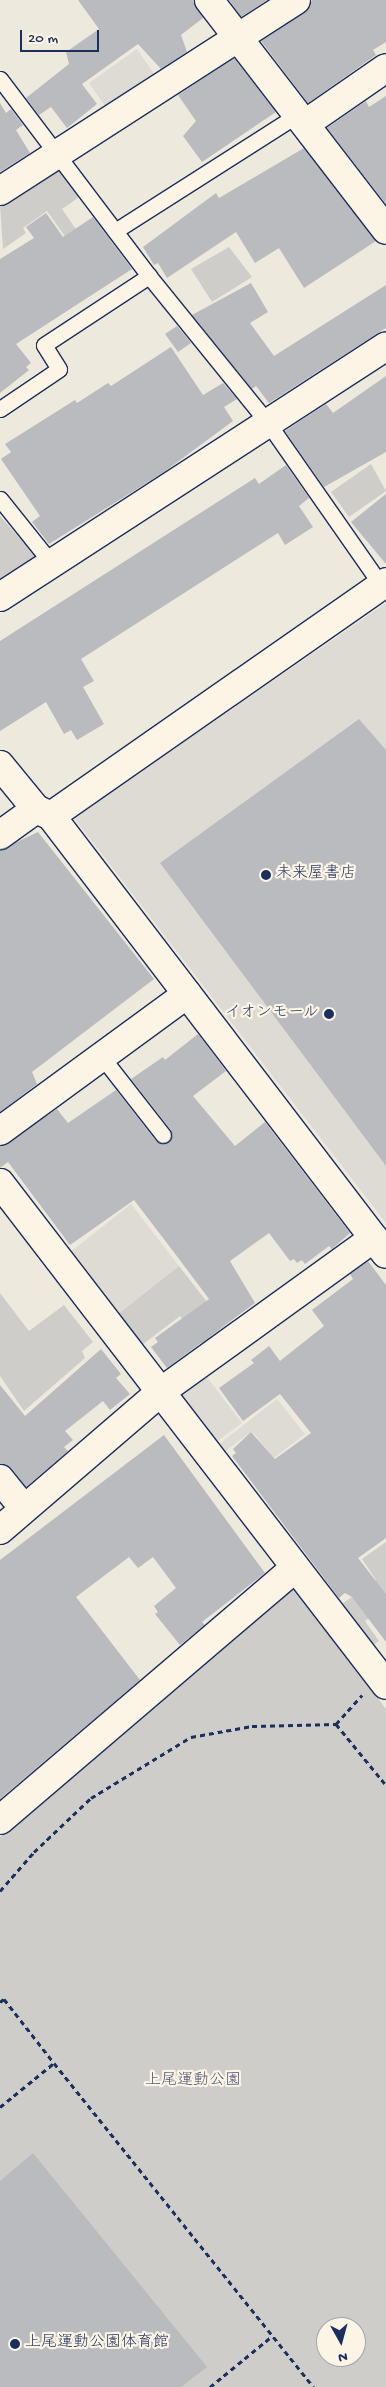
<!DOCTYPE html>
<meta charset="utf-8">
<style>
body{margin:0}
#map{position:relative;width:386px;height:2387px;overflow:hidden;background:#eee9dd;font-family:"Gochi Hand","Klee One",sans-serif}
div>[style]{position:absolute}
.built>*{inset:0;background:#dedbd4}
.green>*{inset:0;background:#cfcdca}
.building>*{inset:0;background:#babbbe}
.path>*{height:3px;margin-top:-1.5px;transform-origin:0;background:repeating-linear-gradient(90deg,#1b2f5e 0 5px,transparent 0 9px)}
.roads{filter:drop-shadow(1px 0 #1b2f5e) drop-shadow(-1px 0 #1b2f5e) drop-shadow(0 1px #1b2f5e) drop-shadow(0 -1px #1b2f5e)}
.service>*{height:15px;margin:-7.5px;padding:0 7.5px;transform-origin:7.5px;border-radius:7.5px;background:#fcf5e5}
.minor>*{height:28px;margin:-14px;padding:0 14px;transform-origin:14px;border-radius:14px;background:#fcf5e5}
.dots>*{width:14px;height:14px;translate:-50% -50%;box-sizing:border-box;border:2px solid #fcf5e5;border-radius:50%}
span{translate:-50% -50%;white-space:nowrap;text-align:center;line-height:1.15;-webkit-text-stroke:4.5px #fcf5e5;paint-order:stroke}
.poi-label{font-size:16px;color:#1b2f5e}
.left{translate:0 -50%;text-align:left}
.right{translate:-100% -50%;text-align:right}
.park-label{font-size:16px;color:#485679}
.north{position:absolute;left:316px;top:2317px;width:50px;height:50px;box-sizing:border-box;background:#fcf5e5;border:1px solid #a2a6af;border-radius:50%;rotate:173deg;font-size:14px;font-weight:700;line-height:20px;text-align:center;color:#1b2f5e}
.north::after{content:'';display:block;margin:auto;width:18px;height:22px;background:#1b2f5e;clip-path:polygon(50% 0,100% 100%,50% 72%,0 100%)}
.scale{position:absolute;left:20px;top:30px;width:79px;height:22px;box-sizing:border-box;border:2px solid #1b2f5e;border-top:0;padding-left:6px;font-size:15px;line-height:18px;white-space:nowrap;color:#1b2f5e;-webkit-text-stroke:4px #fcf5e5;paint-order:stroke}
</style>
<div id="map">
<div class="built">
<i style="clip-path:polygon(137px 49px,155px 75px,107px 109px,89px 83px)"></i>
<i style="clip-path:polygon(386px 603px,386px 1223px,74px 818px)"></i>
<i style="clip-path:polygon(131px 1204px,179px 1266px,118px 1314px,68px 1254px)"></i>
<i style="clip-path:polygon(207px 1377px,242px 1423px,215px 1443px,180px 1397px)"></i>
<i style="clip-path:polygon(277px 1399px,305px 1434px,274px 1458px,252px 1431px,224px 1452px,218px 1445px)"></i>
</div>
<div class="green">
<i style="clip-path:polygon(58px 166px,79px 197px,62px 209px,80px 235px,69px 242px,47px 211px,23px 228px,26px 233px,3px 249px,0 205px)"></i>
<i style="clip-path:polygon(229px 247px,252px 277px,212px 302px,191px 269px)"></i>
<i style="clip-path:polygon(371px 464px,386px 491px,349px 517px,331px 492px)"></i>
<i style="clip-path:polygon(0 516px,37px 558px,0 584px)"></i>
<i style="clip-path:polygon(179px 1266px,225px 1325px,202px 1344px,180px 1316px,142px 1345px,118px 1314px)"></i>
<i style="clip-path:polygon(0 1293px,29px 1331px,64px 1305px,93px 1342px,82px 1351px,85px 1358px,24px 1411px,0 1376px)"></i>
<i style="clip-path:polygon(386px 1542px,386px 1606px,365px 1621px,379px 1641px,368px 1649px,339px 1606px,376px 1580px,362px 1559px)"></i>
<i style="clip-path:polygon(evenodd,290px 1583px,386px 1709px,386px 2387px,0 2387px,0 1837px,290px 1583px,326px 2327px,356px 2327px,356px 2357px,326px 2357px,326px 2327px)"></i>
</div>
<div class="building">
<i style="clip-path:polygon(78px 0,194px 0,203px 18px,181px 35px,187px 52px,161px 69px,138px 44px,82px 84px,97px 104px,67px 128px,51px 107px,39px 115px,26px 98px,69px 64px,66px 52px,99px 29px)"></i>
<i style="clip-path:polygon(229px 0,267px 0,241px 17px)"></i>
<i style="clip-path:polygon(312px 0,386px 0,386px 42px,373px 50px,376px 55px,308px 103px,261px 41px,304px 13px)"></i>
<i style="clip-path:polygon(234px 58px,276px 112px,202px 162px,183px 136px,196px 121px,178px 95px)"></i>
<i style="clip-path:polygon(386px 96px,386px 204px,327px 128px,366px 101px,369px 107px)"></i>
<i style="clip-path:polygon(0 103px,6px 113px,11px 109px,23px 125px,16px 130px,30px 153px,0 172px)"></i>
<i style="clip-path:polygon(304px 148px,376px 241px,304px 288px,279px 248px,255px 263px,236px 232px,167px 278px,158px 263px,154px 265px,143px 247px,216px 193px,219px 198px)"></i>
<i style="clip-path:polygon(46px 213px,63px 237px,93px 217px,132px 269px,16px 344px,31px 363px,26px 367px,29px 370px,0 393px,0 259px,34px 238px,26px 227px)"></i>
<i style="clip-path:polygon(251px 283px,268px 312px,250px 323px,274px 356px,386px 285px,386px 328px,269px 403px,256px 386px,252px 389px,192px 315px)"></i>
<i style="clip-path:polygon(177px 326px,191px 343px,178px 352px,165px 334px)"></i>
<i style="clip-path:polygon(171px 347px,203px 395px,223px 383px,237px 399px,224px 407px,233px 421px,164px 472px,49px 544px,32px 522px,40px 516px,1px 459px,11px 452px,5px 444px,75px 400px,77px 403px,108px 383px,111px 386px)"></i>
<i style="clip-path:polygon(386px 376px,386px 452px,324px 487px,285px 431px,326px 404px,333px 413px)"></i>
<i style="clip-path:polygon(286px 465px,309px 498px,299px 506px,313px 527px,285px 545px,278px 533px,81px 659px,94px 681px,83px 687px,104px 724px,77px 740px,71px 730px,64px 734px,46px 702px,0 731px,0 641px,255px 478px,259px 484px)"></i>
<i style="clip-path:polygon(386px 494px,386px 564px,351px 522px)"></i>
<i style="clip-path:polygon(359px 719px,386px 750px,386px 1166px,160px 863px)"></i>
<i style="clip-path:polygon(38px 832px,154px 979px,32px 1072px,37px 1084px,0 1112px,0 850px)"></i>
<i style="clip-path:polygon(198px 1034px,226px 1071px,193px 1096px,235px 1146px,265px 1122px,350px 1233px,332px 1249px,329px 1246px,305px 1264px,302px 1260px,297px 1263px,294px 1259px,290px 1261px,269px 1233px,230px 1261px,255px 1303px,167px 1368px,151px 1347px,158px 1342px,155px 1338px,209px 1299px,176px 1255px,134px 1200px,70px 1245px,8px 1162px,0 1168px,0 1146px,57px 1109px,68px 1123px,116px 1090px,156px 1141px,168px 1143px,171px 1130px,131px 1079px,163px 1057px,165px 1060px)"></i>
<i style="clip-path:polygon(368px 1261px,386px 1285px,386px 1538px,358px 1558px,386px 1594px,386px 1642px,352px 1597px,345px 1593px,339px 1598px,232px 1456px,236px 1453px,233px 1449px,251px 1432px,275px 1459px,311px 1433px,280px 1394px,243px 1421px,219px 1388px,254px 1363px,251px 1360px,269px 1346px,280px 1361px,324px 1326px,312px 1310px,353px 1279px,350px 1274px)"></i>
<i style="clip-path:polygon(101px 1349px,121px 1374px,116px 1378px,130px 1394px,110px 1410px,103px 1401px,65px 1431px,73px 1440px,64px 1447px,68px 1451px,26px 1487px,12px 1469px,0 1464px,0 1385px,25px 1416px)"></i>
<i style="clip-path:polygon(164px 1435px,265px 1573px,202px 1622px,205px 1625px,180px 1645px,155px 1614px,158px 1612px,154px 1606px,176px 1588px,153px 1557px,138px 1568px,129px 1557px,76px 1597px,140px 1680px,0 1799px,0 1560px)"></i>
<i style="clip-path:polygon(33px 2153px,207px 2367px,181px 2387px,0 2387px,0 2181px)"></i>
</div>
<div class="path">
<i style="left:336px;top:1724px;width:79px;rotate:50.7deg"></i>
<i style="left:0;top:1891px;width:52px;rotate:-48.9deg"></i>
<i style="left:34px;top:1852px;width:79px;rotate:-43.5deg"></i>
<i style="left:91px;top:1798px;width:117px;rotate:-31.4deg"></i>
<i style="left:191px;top:1737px;width:62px;rotate:-10.2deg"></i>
<i style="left:252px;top:1726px;width:84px;rotate:-1.4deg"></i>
<i style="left:336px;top:1724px;width:39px;rotate:-48deg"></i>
<i style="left:0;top:2002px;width:5px;rotate:-37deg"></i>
<i style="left:4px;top:1999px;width:81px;rotate:52deg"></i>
<i style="left:0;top:2107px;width:70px;rotate:-39.2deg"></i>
<i style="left:54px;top:2063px;width:415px;rotate:51.3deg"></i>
<i style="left:210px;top:2387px;width:80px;rotate:-39.4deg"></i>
</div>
<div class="roads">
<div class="service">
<i style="left:0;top:79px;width:247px;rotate:52.9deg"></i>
<i style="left:149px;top:276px;width:189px;rotate:51deg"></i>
<i style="left:268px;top:423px;width:198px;rotate:55.1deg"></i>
<i style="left:115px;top:231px;width:216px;rotate:-32.5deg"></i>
<i style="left:0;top:409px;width:71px;rotate:-34.1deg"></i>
<i style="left:59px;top:369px;width:28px;rotate:-122deg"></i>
<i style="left:44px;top:345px;width:126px;rotate:-33.3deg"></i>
<i style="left:0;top:499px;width:83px;rotate:51.3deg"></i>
<i style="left:102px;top:1057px;width:99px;rotate:52deg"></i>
</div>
<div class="minor">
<i style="left:209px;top:0;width:290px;rotate:52.4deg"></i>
<i style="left:305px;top:124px;width:98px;rotate:-34.7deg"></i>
<i style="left:0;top:191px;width:352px;rotate:-32.8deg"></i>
<i style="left:0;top:597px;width:460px;rotate:-33deg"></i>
<i style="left:0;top:765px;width:57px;rotate:50.7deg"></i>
<i style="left:36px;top:809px;width:17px;rotate:25deg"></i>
<i style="left:51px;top:816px;width:551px;rotate:52.59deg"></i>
<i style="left:51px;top:816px;width:409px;rotate:-34.9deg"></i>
<i style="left:0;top:835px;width:44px;rotate:-35.8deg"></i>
<i style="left:0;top:1131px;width:232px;rotate:-36.2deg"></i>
<i style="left:0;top:1183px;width:633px;rotate:52.44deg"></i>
<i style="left:0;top:1479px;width:38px;rotate:51deg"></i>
<i style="left:0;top:1530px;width:210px;rotate:-40.7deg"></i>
<i style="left:159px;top:1393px;width:265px;rotate:-35.8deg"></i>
<i style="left:0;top:1820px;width:388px;rotate:-40.5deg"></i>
</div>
</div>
<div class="dots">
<i style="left:266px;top:875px;background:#1b2f5e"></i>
<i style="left:329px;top:1014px;background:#1b2f5e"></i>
<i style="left:15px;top:2344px;background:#1b2f5e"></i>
</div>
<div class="poi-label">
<span class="left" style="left:276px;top:875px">未来屋書店</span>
<span class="right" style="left:319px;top:1014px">イオンモール</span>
<span class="left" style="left:25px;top:2344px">上尾運動公園体育館</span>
</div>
<div class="park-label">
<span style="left:193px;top:2082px">上尾運動公園</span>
</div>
<div class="north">N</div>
<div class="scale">20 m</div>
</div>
